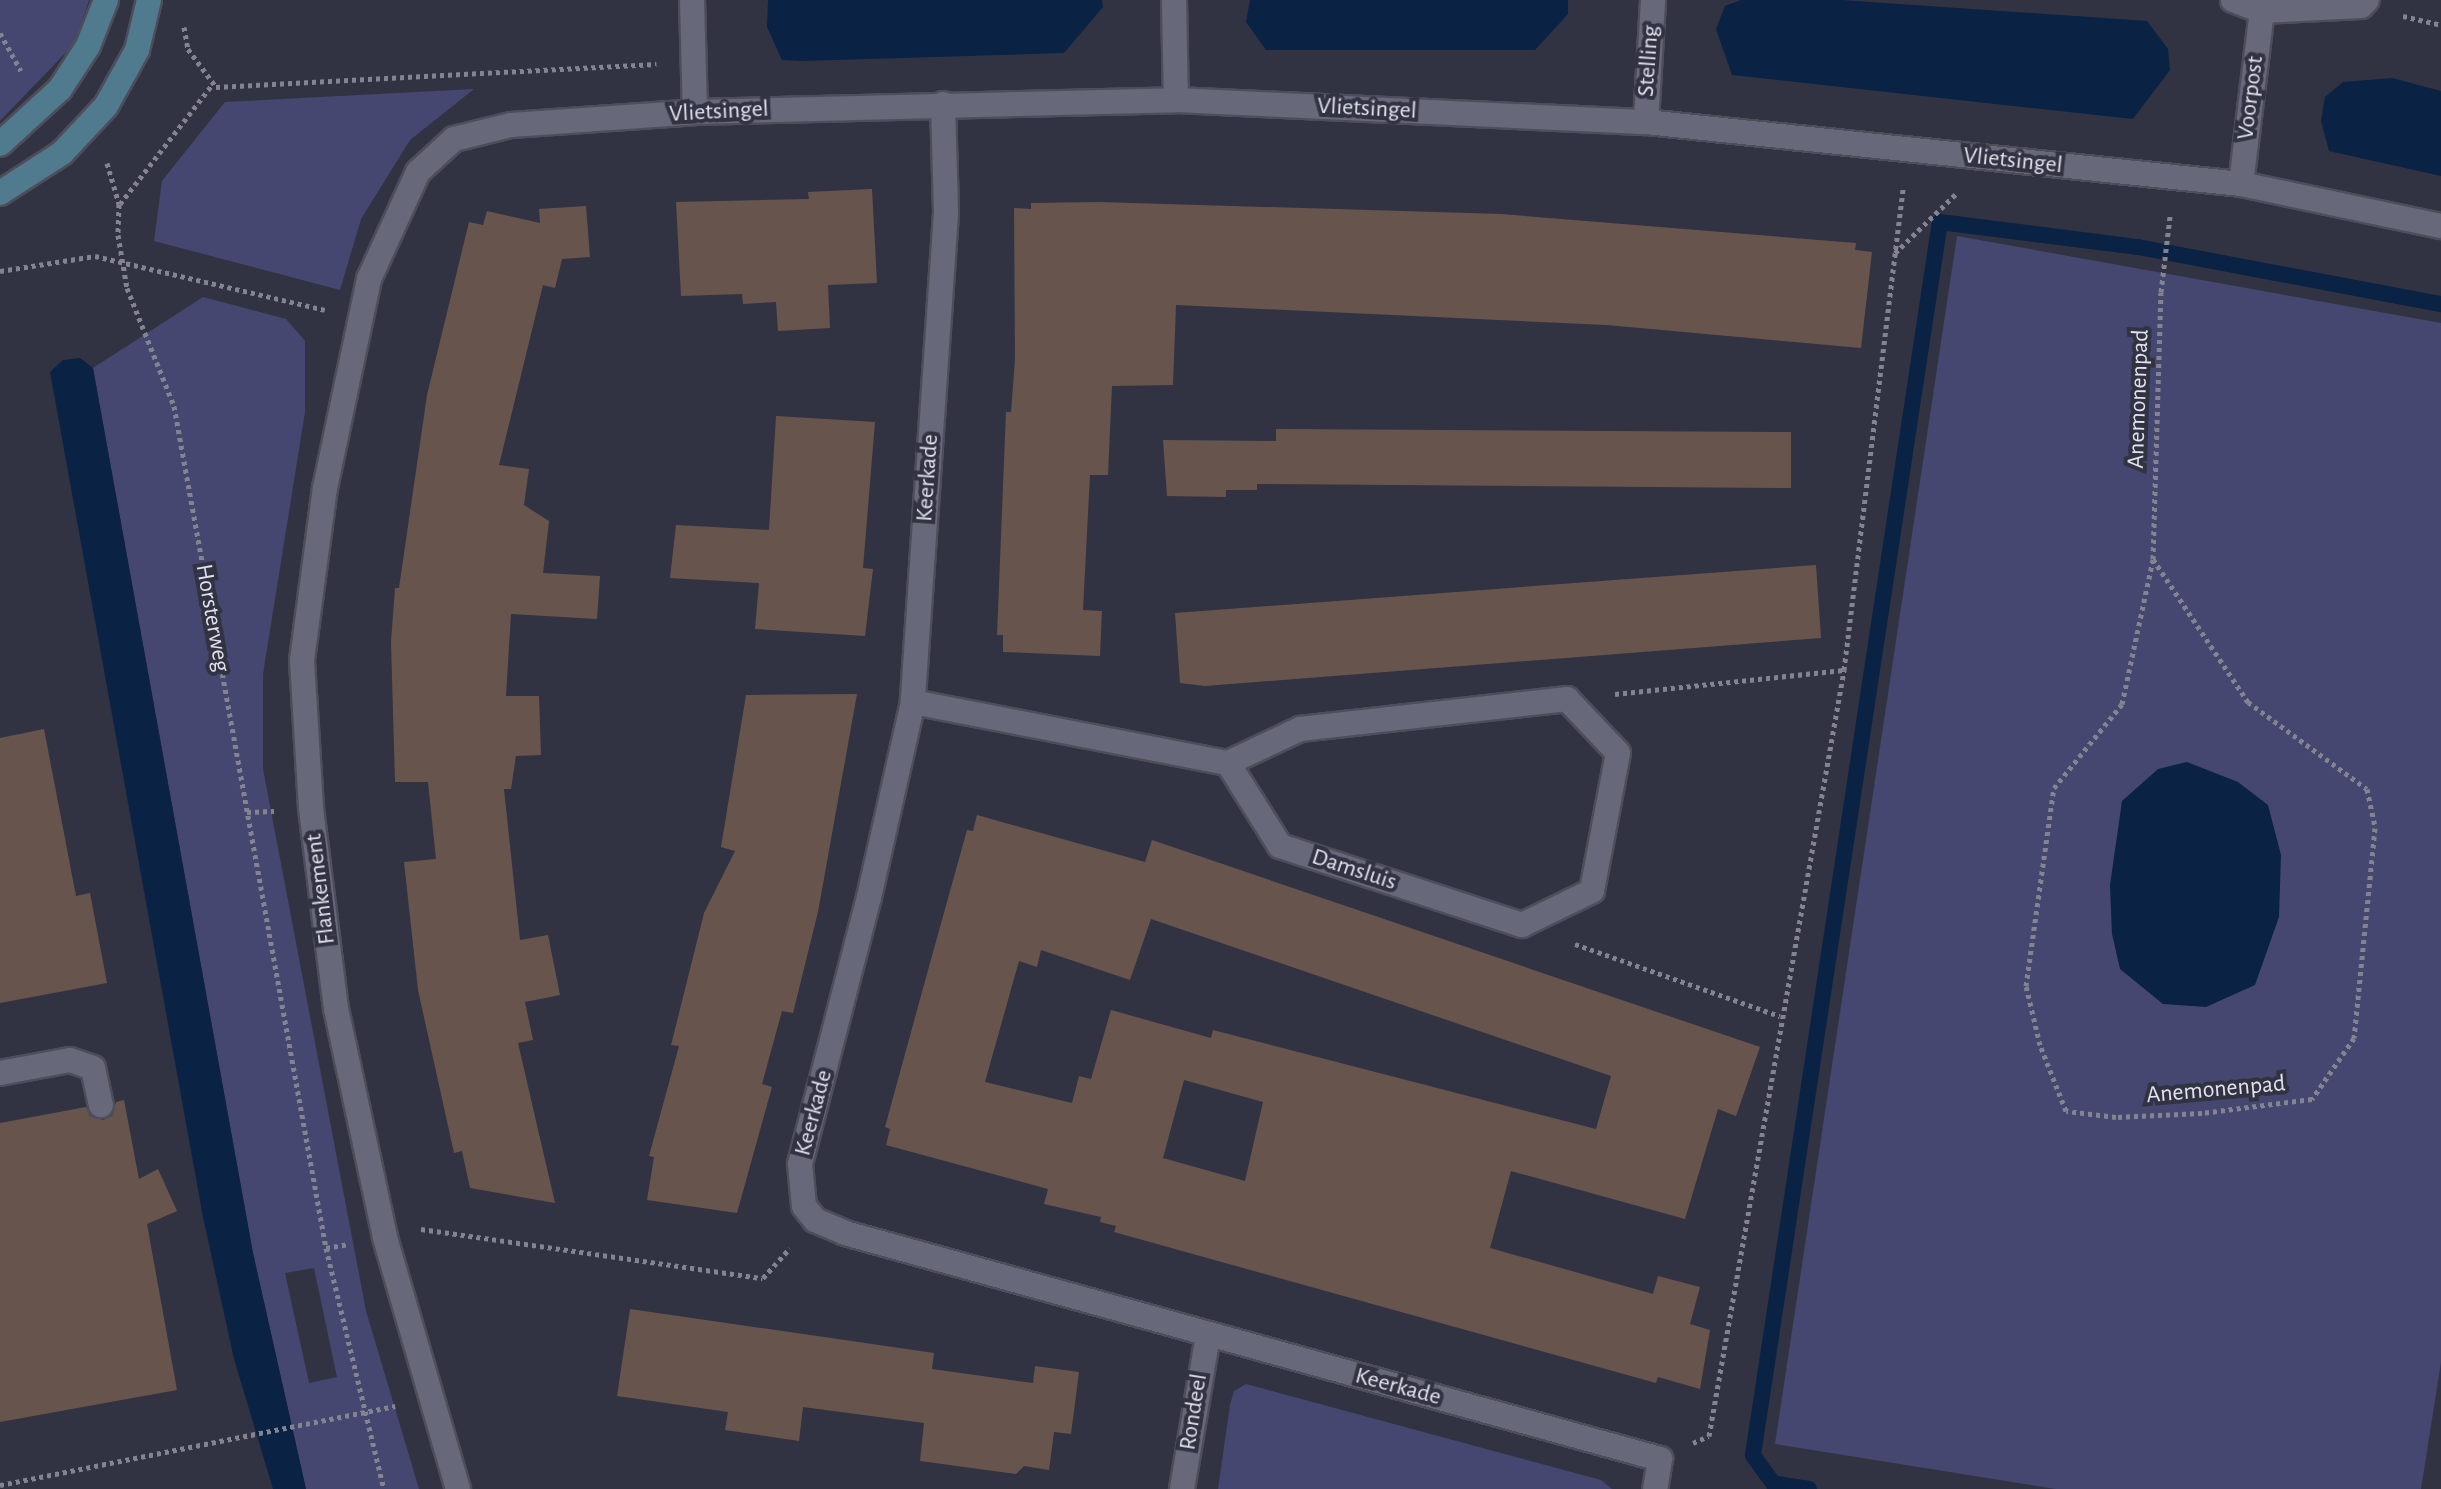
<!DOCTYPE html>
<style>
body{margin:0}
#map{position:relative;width:2441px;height:1489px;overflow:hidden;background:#323342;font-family:"Alegreya Sans",sans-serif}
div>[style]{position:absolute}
.green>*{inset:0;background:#464770}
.water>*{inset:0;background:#0a2244}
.stream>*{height:16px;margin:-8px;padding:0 8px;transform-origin:8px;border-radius:8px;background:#0a2244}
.building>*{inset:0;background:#67554d}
.path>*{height:5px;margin-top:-2.5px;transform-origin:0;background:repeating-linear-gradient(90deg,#838490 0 4px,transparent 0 8px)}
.roads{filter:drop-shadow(2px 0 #4e4e5b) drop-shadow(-2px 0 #4e4e5b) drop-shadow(0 2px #4e4e5b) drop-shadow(0 -2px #4e4e5b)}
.lane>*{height:24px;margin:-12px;padding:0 12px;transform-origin:12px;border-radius:12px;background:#67687a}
.street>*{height:24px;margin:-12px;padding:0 12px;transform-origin:12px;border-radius:12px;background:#67687a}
.secondary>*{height:24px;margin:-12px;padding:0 12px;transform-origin:12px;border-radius:12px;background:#507b8f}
span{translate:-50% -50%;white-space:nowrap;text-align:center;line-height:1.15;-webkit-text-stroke:8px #323342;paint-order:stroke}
.street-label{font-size:24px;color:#e1e2ec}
</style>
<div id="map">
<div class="green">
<i style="clip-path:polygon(0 0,89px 0,75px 43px,0 121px)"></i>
<i style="clip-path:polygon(474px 89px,410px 140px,361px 219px,340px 290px,154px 241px,162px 181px,225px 102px)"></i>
<i style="clip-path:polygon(1957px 236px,2441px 323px,2441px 1362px,2421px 1489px,2056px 1489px,1775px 1444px)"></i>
<i style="clip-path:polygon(evenodd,203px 297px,286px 319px,305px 341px,305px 412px,263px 674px,263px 769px,366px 1311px,419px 1489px,306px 1489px,253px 1253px,93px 368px,203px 297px,314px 1268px,337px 1377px,309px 1383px,285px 1273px,314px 1268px)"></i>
<i style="clip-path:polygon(1246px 1384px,1601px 1480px,1612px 1489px,1218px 1489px,1230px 1405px,1234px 1391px)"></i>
</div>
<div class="water">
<i style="clip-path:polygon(768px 0,1102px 0,1103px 7px,1064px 53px,802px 61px,782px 60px,767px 27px)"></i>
<i style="clip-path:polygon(1250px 0,1568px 0,1568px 14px,1535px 50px,1266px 50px,1246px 22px)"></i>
<i style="clip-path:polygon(1741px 0,1841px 0,2147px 21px,2168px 49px,2170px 70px,2133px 119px,1732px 75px,1716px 29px,1725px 6px)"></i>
<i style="clip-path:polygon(2392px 78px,2441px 91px,2441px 176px,2329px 151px,2321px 121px,2325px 97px,2343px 82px)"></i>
<i style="clip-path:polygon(80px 358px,93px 368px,253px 1253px,306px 1489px,273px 1489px,234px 1359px,203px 1217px,50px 372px,63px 360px)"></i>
<i style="clip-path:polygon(2187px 762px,2238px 782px,2268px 805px,2281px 855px,2279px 917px,2255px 985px,2206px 1007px,2163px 1004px,2120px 969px,2112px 934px,2110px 885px,2122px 801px,2158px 769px)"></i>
</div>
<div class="stream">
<i style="left:1809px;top:1489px;width:36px;rotate:-171deg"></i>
<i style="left:1773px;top:1483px;width:34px;rotate:-126deg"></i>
<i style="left:1753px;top:1455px;width:1247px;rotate:-81.38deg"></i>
<i style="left:1940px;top:222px;width:200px;rotate:7.2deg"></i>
<i style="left:2138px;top:247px;width:308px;rotate:10.7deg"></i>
</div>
<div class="building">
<i style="clip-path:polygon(872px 189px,877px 283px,828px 285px,830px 328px,778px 331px,776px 302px,743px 304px,742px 294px,681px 296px,676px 202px,809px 199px,808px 192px)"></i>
<i style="clip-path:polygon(1099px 202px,1501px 214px,1856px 243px,1855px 250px,1872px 252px,1861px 348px,1607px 325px,1176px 305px,1173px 385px,1112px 386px,1108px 475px,1090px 475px,1083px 610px,1102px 611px,1100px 656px,1003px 652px,1003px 635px,997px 635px,1006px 412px,1011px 412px,1015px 359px,1014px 208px,1031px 209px,1031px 203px)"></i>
<i style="clip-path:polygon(586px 206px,590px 257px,562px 259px,555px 288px,543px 285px,499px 465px,529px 469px,524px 505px,549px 521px,543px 573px,600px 576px,597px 619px,511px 614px,506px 696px,539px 696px,541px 755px,516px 756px,511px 789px,504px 789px,520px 940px,548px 935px,560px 995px,525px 1002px,533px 1040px,518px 1043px,555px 1203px,470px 1188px,462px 1151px,454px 1153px,418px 990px,404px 862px,436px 859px,428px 782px,395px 782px,391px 642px,395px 588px,399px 588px,427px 395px,469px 222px,483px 225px,487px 211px,540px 223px,539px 209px)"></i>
<i style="clip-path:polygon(776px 416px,875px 422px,863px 568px,873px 569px,865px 636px,755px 629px,759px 583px,670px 578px,676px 525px,769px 530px)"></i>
<i style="clip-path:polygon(1276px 429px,1791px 432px,1791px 488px,1257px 484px,1257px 490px,1226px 490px,1226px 497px,1167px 496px,1163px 440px,1276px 441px)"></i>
<i style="clip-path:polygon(1816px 565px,1821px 638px,1205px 686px,1180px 683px,1175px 613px)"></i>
<i style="clip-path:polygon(857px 694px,818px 912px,793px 1013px,782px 1011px,762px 1084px,772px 1087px,737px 1213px,647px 1200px,654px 1157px,649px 1156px,679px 1046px,671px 1045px,704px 913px,735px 851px,721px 847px,746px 695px)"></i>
<i style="clip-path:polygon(44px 729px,76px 896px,90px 893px,107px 983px,0 1003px,0 738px)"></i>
<i style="clip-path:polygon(evenodd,977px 815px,1145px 862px,1152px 840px,1760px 1047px,1736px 1116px,1718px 1109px,1685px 1219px,1511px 1171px,1490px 1248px,1653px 1294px,1658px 1276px,1700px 1287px,1690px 1324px,1710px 1330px,1700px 1389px,1658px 1377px,1656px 1383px,1114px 1232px,1116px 1226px,1100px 1222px,1101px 1217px,1044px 1204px,1048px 1189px,886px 1145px,890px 1129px,885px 1127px,925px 981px,967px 830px,973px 831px,977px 815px,1151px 919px,1611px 1076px,1596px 1129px,1213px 1030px,1211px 1038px,1111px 1010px,1091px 1079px,1079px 1076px,1072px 1103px,985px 1082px,1019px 961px,1037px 967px,1041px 950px,1130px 980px,1151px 919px,977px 815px,1184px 1080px,1263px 1102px,1245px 1181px,1163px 1158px,1184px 1080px)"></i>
<i style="clip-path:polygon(124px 1100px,139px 1179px,158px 1169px,177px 1211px,147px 1224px,177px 1390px,0 1422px,0 1123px,86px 1107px,90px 1116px,103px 1120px,112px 1116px,116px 1102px)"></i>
<i style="clip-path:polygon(630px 1309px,934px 1353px,932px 1369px,1033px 1383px,1035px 1366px,1079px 1372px,1071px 1434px,1054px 1432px,1049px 1470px,1024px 1466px,1016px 1474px,920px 1461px,924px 1423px,803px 1407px,799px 1441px,725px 1430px,728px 1412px,617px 1396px)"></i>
</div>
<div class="path">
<i style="left:2403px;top:16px;width:39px;rotate:13deg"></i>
<i style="left:184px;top:27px;width:22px;rotate:80deg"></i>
<i style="left:188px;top:49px;width:47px;rotate:53.6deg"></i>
<i style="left:216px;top:87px;width:441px;rotate:-3deg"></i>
<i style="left:0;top:33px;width:43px;rotate:61.1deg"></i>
<i style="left:107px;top:163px;width:43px;rotate:73.7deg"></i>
<i style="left:119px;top:204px;width:31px;rotate:92deg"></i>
<i style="left:118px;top:235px;width:54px;rotate:80.4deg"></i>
<i style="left:127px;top:288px;width:127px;rotate:68.3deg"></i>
<i style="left:174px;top:406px;width:856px;rotate:79.77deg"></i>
<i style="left:326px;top:1248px;width:248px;rotate:76.5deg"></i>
<i style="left:120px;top:204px;width:150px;rotate:-52.3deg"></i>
<i style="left:1895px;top:253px;width:86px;rotate:-44.1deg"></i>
<i style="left:0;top:271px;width:96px;rotate:-9deg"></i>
<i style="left:95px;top:256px;width:236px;rotate:13.2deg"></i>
<i style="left:2153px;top:559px;width:172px;rotate:56.4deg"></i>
<i style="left:2248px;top:702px;width:147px;rotate:36.2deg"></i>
<i style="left:2367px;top:789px;width:40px;rotate:78deg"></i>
<i style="left:2375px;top:828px;width:211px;rotate:95.7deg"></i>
<i style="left:2354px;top:1038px;width:74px;rotate:124.5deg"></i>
<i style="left:2312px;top:1099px;width:111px;rotate:172.7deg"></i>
<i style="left:2202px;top:1113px;width:86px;rotate:177.3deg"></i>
<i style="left:2116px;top:1117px;width:50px;rotate:-173.2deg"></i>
<i style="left:2066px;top:1111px;width:71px;rotate:-111.5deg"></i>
<i style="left:2040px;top:1045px;width:61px;rotate:-103.3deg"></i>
<i style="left:2026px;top:986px;width:200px;rotate:-82deg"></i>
<i style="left:2054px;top:788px;width:108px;rotate:-51deg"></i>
<i style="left:2122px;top:704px;width:148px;rotate:-77.9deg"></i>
<i style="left:2153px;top:559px;width:267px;rotate:-88.3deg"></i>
<i style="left:2161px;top:292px;width:77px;rotate:-83.2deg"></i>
<i style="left:1615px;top:694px;width:230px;rotate:-6deg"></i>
<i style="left:247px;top:812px;width:27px;rotate:-2deg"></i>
<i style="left:1575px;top:944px;width:217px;rotate:19.4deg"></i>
<i style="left:421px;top:1229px;width:345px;rotate:8.2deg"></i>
<i style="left:763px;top:1278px;width:40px;rotate:-48deg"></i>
<i style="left:326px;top:1248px;width:23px;rotate:-10deg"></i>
<i style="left:1693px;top:1443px;width:17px;rotate:-24deg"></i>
<i style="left:1709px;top:1436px;width:778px;rotate:-80deg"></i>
<i style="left:1844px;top:670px;width:488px;rotate:-83deg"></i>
<i style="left:0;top:1485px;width:403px;rotate:-11.3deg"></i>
</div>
<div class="roads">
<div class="lane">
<i style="left:0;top:1073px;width:71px;rotate:-10.5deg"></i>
<i style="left:70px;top:1060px;width:24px;rotate:19deg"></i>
<i style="left:93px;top:1068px;width:38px;rotate:78deg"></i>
</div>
<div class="street">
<i style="left:692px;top:0;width:112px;rotate:88.5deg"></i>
<i style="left:1174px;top:0;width:100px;rotate:88.9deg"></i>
<i style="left:2233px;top:0;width:31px;rotate:21deg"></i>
<i style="left:2262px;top:11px;width:99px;rotate:-2.9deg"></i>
<i style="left:2361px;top:6px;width:8px;rotate:-45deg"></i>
<i style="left:943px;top:104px;width:109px;rotate:88.4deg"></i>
<i style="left:946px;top:213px;width:490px;rotate:93.9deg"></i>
<i style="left:913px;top:702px;width:200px;rotate:102.7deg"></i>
<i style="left:869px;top:897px;width:276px;rotate:104.5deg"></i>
<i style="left:800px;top:1164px;width:42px;rotate:84.6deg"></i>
<i style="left:804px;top:1206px;width:18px;rotate:52deg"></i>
<i style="left:815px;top:1220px;width:33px;rotate:23deg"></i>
<i style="left:845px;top:1233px;width:846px;rotate:15.5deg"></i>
<i style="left:1660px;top:1459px;width:30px;rotate:99deg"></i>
<i style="left:1646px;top:122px;width:122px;rotate:-86.7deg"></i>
<i style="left:2241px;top:184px;width:174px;rotate:-83.1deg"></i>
<i style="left:913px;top:702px;width:321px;rotate:11deg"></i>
<i style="left:1228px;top:763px;width:80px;rotate:-25.3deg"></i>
<i style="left:1300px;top:729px;width:269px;rotate:-6.4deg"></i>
<i style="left:1567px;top:699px;width:74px;rotate:46.6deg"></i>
<i style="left:1618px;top:753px;width:140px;rotate:100.7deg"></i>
<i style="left:1592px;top:891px;width:78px;rotate:154.1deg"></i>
<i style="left:1522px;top:925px;width:255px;rotate:-161.9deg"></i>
<i style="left:1280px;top:846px;width:98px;rotate:-122.1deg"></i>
<i style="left:458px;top:1489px;width:262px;rotate:-106.2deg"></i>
<i style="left:385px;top:1237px;width:233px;rotate:-102.1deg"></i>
<i style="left:336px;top:1009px;width:203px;rotate:-97.1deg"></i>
<i style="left:311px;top:808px;width:148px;rotate:-93.5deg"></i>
<i style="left:302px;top:660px;width:174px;rotate:-82.4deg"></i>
<i style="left:325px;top:488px;width:214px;rotate:-78.1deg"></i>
<i style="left:369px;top:279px;width:118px;rotate:-65.4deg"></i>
<i style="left:418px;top:172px;width:49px;rotate:-42.5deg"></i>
<i style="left:454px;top:139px;width:59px;rotate:-13.8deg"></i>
<i style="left:511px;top:125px;width:184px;rotate:-4deg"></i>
<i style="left:695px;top:112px;width:481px;rotate:-1.4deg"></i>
<i style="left:1176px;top:100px;width:471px;rotate:2.7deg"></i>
<i style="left:1646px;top:122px;width:598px;rotate:5.95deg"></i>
<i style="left:2241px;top:184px;width:204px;rotate:11.9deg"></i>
<i style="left:1182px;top:1489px;width:156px;rotate:-80.4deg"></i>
</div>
<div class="secondary">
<i style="left:0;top:144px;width:81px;rotate:-42.5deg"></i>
<i style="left:60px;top:89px;width:51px;rotate:-56.9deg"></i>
<i style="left:88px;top:46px;width:49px;rotate:-68.6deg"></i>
<i style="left:0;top:193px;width:74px;rotate:-32.8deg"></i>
<i style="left:62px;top:153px;width:64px;rotate:-46.9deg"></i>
<i style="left:106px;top:106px;width:64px;rotate:-61deg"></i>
<i style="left:137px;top:50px;width:51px;rotate:-76.5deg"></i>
</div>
</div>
<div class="street-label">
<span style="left:1649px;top:61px;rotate:-86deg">Stelling</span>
<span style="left:2251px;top:98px;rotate:-83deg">Voorpost</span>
<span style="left:1367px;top:109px;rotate:3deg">Vlietsingel</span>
<span style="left:719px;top:112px;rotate:-3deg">Vlietsingel</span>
<span style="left:2013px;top:161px;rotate:6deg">Vlietsingel</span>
<span style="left:2139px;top:399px;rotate:-88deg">Anemonenpad</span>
<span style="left:928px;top:478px;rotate:-86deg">Keerkade</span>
<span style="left:212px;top:618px;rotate:80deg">Horsterweg</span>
<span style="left:1354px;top:870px;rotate:18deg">Damsluis</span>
<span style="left:321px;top:889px;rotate:-97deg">Flankement</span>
<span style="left:2216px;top:1090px;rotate:-5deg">Anemonenpad</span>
<span style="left:814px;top:1113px;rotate:-75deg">Keerkade</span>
<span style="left:1398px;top:1387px;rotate:15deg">Keerkade</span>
<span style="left:1194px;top:1412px;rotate:-81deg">Rondeel</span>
</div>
</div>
